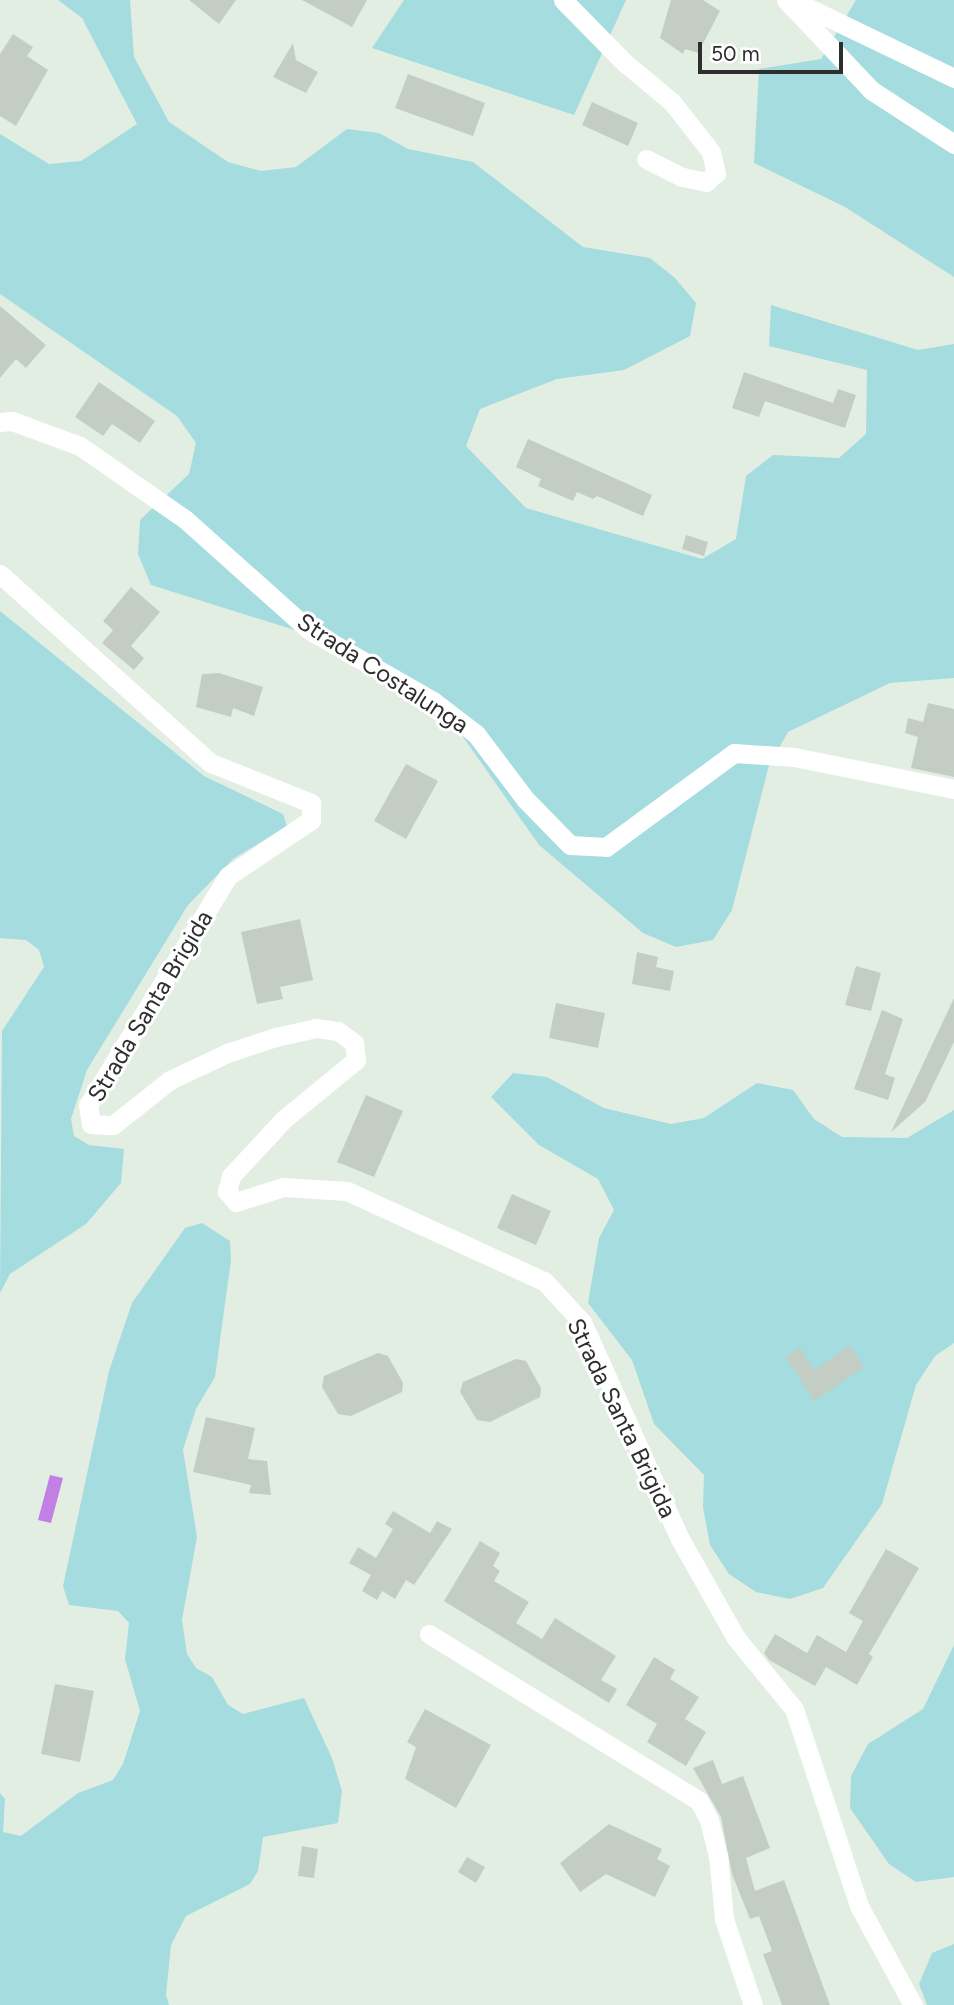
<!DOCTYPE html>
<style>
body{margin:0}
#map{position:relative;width:954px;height:2005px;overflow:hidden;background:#e3eee2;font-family:Figtree,sans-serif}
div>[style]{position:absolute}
.green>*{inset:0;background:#a4dcdf}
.water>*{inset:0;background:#c280e5}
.building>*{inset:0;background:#c4cdc4}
.minor>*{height:19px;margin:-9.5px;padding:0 9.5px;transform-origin:9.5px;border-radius:9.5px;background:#fff}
span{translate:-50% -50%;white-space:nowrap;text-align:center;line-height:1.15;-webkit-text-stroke:6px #fff;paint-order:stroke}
.street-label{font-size:24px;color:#2e2e2e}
.scale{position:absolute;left:698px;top:42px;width:145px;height:32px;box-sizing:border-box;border:4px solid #2e2e2e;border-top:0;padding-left:9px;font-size:21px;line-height:24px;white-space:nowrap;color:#2e2e2e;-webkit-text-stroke:5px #fff;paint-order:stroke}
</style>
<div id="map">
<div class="green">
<i style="clip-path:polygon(58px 0,130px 0,134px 57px,169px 122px,228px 162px,261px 171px,296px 167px,347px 129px,379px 133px,408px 149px,473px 162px,583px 247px,650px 258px,675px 278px,696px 303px,690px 336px,624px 370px,557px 379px,480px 409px,466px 446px,526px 508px,702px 559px,736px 539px,746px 476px,773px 455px,839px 458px,866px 434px,867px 370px,769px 346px,771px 305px,918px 350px,954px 344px,954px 678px,890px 683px,788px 732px,769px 765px,732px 910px,713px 940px,676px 947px,643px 933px,539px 845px,461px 734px,317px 637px,151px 585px,138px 554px,140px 520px,189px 474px,196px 443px,177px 416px,0 294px,0 134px,49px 164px,81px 161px,137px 124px,82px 18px)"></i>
<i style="clip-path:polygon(404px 0,626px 0,574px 115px,372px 48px)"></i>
<i style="clip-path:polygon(856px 0,954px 0,954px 277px,845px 207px,754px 163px,759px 69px,821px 59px)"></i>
<i style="clip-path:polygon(0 611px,204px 776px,283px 814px,287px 826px,233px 859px,188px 905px,87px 1070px,71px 1119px,74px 1136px,89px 1145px,124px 1149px,121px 1183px,86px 1224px,10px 1274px,0 1293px,2px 1031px,44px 967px,39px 950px,26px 940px,0 938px)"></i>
<i style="clip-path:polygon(513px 1073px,547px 1077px,604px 1108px,671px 1124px,704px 1118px,757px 1083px,793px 1090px,814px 1119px,842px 1137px,907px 1138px,954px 1110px,954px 1343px,935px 1356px,916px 1385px,882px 1504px,823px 1588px,790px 1599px,756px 1592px,729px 1574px,710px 1545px,703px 1507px,704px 1475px,654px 1424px,632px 1360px,588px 1303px,599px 1238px,614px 1210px,598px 1179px,539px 1145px,491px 1097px)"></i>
<i style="clip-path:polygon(202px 1223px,230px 1241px,231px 1260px,215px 1377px,196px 1409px,183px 1450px,197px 1537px,182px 1620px,187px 1654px,196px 1668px,212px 1677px,228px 1705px,243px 1714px,304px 1698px,332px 1758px,342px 1791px,338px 1823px,263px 1837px,258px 1871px,250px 1884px,186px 1916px,171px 1945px,166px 1995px,169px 2005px,0 2005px,0 1793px,5px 1799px,3px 1832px,21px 1836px,78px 1793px,113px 1780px,123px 1764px,140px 1711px,125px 1659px,129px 1623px,118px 1611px,69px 1605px,63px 1586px,109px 1371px,132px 1303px,185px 1228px)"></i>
<i style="clip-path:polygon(954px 1645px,954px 1877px,916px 1882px,889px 1864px,850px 1808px,851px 1776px,868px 1744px,923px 1709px)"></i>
<i style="clip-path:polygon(954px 1944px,954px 2005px,927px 2005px,919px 1984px,932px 1953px)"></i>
</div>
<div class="water">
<i style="clip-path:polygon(50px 1475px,63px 1478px,51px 1523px,38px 1520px)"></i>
</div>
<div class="building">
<i style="clip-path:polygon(189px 0,236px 0,219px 24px)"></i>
<i style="clip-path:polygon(302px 0,367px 0,352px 27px)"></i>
<i style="clip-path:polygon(671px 0,703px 0,720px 11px,698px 53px,685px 49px,683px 54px,660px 38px)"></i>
<i style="clip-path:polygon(13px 34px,33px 47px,27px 56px,48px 70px,16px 126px,0 116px,0 54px)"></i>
<i style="clip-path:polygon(293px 43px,296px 60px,318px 72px,306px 93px,273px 77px)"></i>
<i style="clip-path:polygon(408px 74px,485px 103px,473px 136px,395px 108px)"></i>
<i style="clip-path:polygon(592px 102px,638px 123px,628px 146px,582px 125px)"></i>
<i style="clip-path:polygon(0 306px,46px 345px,26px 368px,16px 359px,0 378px)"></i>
<i style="clip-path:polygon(744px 372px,833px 403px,838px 389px,856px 395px,845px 428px,765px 401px,759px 417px,732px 408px)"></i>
<i style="clip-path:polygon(99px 382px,155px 421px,140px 443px,112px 424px,103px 436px,75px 417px)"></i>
<i style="clip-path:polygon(528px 439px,652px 495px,643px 516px,597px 496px,593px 499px,577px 492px,573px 501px,538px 486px,541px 479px,516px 467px)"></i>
<i style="clip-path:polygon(686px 535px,708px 542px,704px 556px,682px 549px)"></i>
<i style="clip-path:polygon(131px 587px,160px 612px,131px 646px,144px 658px,134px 670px,102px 643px,113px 630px,103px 621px)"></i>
<i style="clip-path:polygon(219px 673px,263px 687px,254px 716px,233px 708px,231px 717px,196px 707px,202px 674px)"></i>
<i style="clip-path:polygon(928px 703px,954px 709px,954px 777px,911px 768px,918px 737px,905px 733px,908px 718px,923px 722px)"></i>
<i style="clip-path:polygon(406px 764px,438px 781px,406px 839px,374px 821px)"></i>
<i style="clip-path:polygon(300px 919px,313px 980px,280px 987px,283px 999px,257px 1004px,241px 932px)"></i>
<i style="clip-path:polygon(637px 952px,658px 957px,656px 967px,674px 971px,670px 991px,632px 984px)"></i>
<i style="clip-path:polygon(856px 966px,881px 973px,871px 1011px,845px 1005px)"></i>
<i style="clip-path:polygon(954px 998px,954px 1042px,925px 1102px,891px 1132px)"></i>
<i style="clip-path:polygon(556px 1003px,605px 1013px,598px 1048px,549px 1038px)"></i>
<i style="clip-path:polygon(882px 1010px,903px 1019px,885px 1074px,895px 1078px,888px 1100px,854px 1089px)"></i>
<i style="clip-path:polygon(366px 1095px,403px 1111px,374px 1177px,337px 1162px)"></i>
<i style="clip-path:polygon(512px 1194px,551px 1211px,536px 1245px,497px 1228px)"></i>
<i style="clip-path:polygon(850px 1346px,864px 1367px,814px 1401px,786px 1357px,800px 1348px,814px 1370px)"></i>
<i style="clip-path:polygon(378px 1353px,388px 1356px,403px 1383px,402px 1392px,351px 1416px,338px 1414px,322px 1387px,324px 1376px)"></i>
<i style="clip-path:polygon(516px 1359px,526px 1361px,541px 1388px,540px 1397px,490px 1422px,477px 1420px,460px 1392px,463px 1382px)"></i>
<i style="clip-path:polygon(206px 1417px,255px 1428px,248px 1459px,267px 1461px,271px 1495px,249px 1493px,251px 1485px,193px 1472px)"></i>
<i style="clip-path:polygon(393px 1511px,430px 1533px,437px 1521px,452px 1529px,414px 1585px,406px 1580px,395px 1599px,382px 1591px,377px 1600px,362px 1591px,371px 1575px,349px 1563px,358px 1547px,376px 1558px,393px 1529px,385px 1524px)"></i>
<i style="clip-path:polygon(480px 1541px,500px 1553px,493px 1566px,500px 1571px,494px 1581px,529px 1602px,516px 1623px,542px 1639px,555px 1618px,616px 1656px,601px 1680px,617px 1689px,609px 1703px,444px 1601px)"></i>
<i style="clip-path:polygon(886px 1549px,919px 1568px,869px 1654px,873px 1657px,857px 1685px,826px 1667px,815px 1686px,769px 1660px,764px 1653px,775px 1634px,807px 1653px,817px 1635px,846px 1652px,863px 1621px,849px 1613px)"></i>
<i style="clip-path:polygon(654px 1657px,675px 1670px,670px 1679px,699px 1697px,685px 1719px,706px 1732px,686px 1766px,647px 1742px,657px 1724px,626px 1705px)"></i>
<i style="clip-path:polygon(55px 1684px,94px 1691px,80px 1762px,41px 1754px)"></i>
<i style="clip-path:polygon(425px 1709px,491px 1745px,456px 1808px,405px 1779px,416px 1747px,407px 1742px)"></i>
<i style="clip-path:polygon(713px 1760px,722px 1784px,743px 1776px,770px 1848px,746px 1858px,755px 1891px,784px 1880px,830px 2005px,782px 2005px,763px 1954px,772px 1951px,759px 1916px,750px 1919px,732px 1874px,721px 1817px,693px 1768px)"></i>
<i style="clip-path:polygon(609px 1824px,662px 1849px,657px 1859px,670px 1866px,655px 1897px,606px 1874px,580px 1892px,560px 1863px)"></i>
<i style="clip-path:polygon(302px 1846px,318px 1849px,314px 1878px,298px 1876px)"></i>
<i style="clip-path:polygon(467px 1857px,485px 1867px,476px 1883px,458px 1872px)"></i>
</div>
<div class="minor">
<i style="left:563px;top:0;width:88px;rotate:45.5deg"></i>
<i style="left:625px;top:63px;width:61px;rotate:39.7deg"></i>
<i style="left:672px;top:102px;width:63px;rotate:52deg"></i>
<i style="left:711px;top:152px;width:22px;rotate:77deg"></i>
<i style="left:716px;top:173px;width:13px;rotate:138deg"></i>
<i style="left:706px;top:182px;width:25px;rotate:-168deg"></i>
<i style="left:682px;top:177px;width:40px;rotate:-153.4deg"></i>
<i style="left:786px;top:0;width:124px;rotate:46.6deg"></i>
<i style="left:871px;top:90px;width:99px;rotate:33deg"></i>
<i style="left:792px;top:0;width:180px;rotate:25.7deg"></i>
<i style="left:0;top:422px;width:12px;rotate:-5deg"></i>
<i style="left:12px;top:421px;width:72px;rotate:20.2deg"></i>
<i style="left:80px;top:446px;width:129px;rotate:34.9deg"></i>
<i style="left:186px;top:520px;width:165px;rotate:41.8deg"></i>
<i style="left:309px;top:630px;width:143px;rotate:29.8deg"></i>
<i style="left:433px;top:701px;width:54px;rotate:37.5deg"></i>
<i style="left:476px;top:734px;width:83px;rotate:52.9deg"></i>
<i style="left:526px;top:800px;width:63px;rotate:45.6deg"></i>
<i style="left:570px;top:845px;width:36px;rotate:3deg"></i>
<i style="left:606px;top:847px;width:159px;rotate:-36.3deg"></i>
<i style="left:734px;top:753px;width:60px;rotate:3.8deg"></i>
<i style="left:794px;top:757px;width:163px;rotate:11.3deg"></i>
<i style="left:0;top:574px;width:283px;rotate:41.9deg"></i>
<i style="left:211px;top:763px;width:108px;rotate:21.8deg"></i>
<i style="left:311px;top:803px;width:17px;rotate:90deg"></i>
<i style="left:311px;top:820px;width:100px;rotate:146deg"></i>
<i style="left:228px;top:876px;width:268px;rotate:121.4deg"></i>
<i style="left:88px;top:1105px;width:19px;rotate:81deg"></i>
<i style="left:91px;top:1124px;width:22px;rotate:3deg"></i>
<i style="left:113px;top:1125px;width:73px;rotate:-38.3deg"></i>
<i style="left:170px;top:1080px;width:63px;rotate:-25.3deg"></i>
<i style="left:227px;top:1053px;width:52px;rotate:-18.1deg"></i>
<i style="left:276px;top:1037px;width:41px;rotate:-12.7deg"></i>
<i style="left:316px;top:1028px;width:22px;rotate:8deg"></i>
<i style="left:338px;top:1031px;width:20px;rotate:37deg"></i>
<i style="left:354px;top:1043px;width:17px;rotate:83deg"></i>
<i style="left:356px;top:1060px;width:93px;rotate:140.7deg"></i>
<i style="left:284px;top:1119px;width:78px;rotate:132.9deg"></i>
<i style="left:231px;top:1176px;width:16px;rotate:105deg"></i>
<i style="left:227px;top:1191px;width:14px;rotate:51deg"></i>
<i style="left:236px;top:1202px;width:49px;rotate:-17.7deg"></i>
<i style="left:283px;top:1187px;width:64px;rotate:3.6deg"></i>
<i style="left:347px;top:1191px;width:217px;rotate:24.6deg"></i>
<i style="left:544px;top:1281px;width:56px;rotate:47.2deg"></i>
<i style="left:582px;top:1322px;width:238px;rotate:65.7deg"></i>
<i style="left:680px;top:1539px;width:114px;rotate:60.5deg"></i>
<i style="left:736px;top:1638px;width:92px;rotate:50.8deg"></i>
<i style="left:794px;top:1709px;width:207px;rotate:71.7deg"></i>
<i style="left:859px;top:1906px;width:113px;rotate:61.4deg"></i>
<i style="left:429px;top:1634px;width:317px;rotate:31.7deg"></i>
<i style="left:699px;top:1801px;width:21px;rotate:62deg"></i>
<i style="left:709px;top:1820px;width:36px;rotate:76deg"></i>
<i style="left:718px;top:1855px;width:64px;rotate:84.6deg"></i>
<i style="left:724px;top:1919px;width:91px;rotate:71.4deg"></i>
</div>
<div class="street-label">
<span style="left:383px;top:673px;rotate:33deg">Strada Costalunga</span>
<span style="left:150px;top:1006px;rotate:-59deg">Strada Santa Brigida</span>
<span style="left:622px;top:1418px;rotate:64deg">Strada Santa Brigida</span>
</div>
<div class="scale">50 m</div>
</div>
